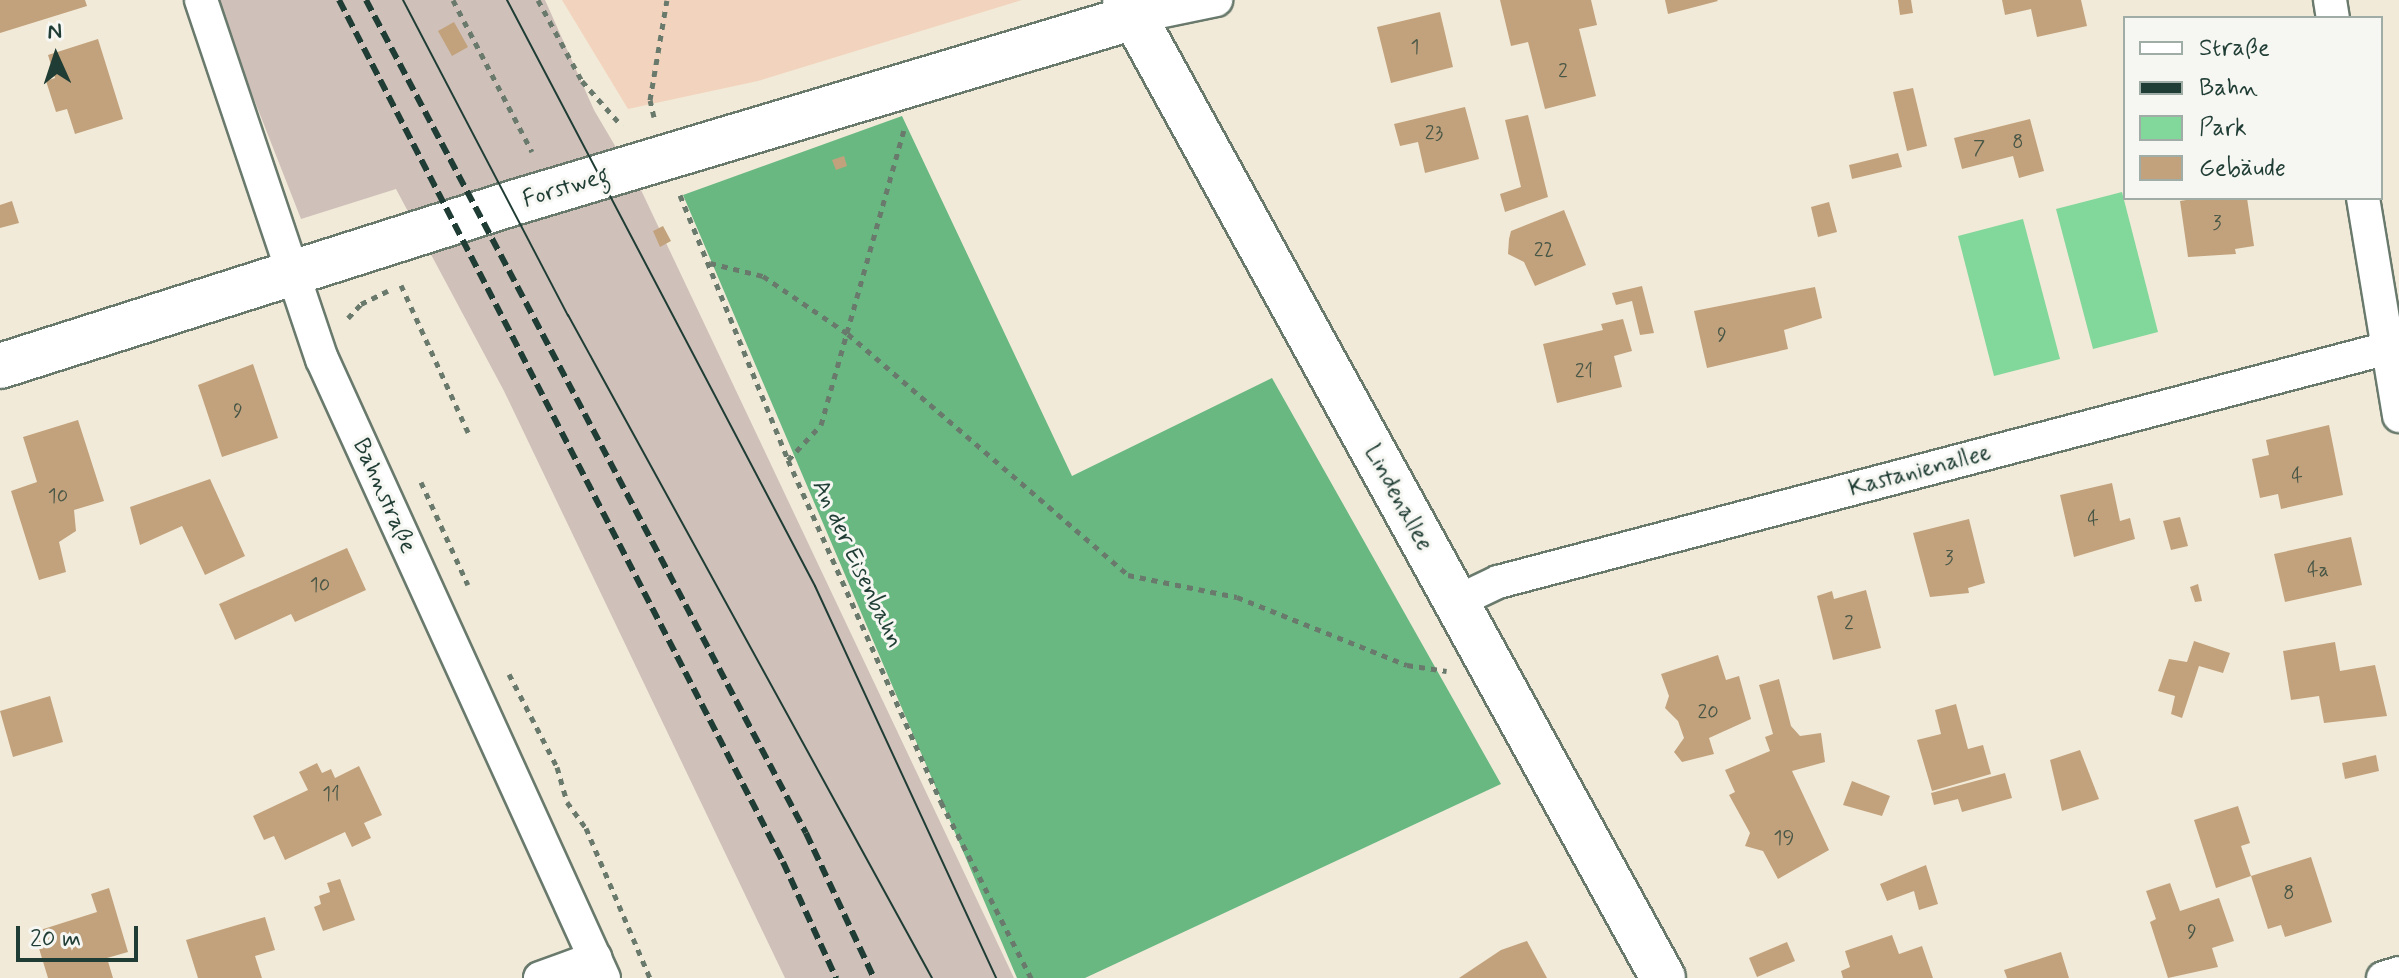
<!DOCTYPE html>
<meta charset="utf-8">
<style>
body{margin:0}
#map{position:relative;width:2399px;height:978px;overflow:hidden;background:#f2ead8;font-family:Mynerve,sans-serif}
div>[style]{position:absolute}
.built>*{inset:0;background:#f2d4be}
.industrial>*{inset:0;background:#cfc0ba}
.green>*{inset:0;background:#82d79a}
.forest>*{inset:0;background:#69b882}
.building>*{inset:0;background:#c2a27c}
.path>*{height:5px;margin-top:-2.5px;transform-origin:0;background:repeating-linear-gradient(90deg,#697a6d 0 6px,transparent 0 12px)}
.roads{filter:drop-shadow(2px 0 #697a6d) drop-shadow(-2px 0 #697a6d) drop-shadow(0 2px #697a6d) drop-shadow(0 -2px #697a6d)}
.street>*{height:32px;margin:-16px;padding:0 16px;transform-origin:16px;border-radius:16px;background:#fff}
.secondary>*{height:44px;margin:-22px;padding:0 22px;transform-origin:22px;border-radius:22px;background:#fff}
.tram>*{height:2px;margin:-1px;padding:0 1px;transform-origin:1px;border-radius:1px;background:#1f3d34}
.rail>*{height:6px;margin-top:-3px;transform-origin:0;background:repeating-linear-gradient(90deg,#1f3d34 0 12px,transparent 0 18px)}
span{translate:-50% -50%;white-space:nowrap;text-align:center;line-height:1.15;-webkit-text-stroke:6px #f6f6f2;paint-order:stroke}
.number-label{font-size:20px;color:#485646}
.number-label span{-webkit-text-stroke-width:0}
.street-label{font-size:24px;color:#1f3d34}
.legend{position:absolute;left:2123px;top:16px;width:260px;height:184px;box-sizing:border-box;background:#f6f6f2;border:2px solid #a0aca6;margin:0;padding:10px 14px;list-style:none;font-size:24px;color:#1f3d34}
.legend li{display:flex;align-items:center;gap:16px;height:40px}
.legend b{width:40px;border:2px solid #a0aca6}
.north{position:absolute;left:16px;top:16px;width:80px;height:80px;-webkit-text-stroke:6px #f6f6f2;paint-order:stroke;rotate:357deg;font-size:22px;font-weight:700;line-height:32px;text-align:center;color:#1f3d34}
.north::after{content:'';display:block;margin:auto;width:28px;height:36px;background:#1f3d34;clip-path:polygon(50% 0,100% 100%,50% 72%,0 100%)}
.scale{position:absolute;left:16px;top:926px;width:122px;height:36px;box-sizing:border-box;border:4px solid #1f3d34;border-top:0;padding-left:10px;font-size:24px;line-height:28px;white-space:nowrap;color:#1f3d34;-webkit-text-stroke:6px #f6f6f2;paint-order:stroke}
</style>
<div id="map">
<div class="built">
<i style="clip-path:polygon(562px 0,1022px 0,758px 81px,628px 109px)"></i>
</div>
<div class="industrial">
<i style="clip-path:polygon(215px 0,545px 0,594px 110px,641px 190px,1014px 978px,785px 978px,504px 391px,396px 189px,301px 219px)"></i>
</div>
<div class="green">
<i style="clip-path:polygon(2122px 192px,2158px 332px,2093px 349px,2056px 209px)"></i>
<i style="clip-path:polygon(2023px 219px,2060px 359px,1994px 376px,1958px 236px)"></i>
</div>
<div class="forest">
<i style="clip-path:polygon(902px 116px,1072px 476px,1272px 378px,1501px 784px,1085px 978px,1017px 978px,683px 195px)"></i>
</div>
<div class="building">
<i style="clip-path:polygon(0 0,85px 0,87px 6px,0 33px)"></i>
<i style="clip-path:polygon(1500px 0,1591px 0,1597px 25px,1579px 29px,1596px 96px,1545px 109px,1528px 42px,1511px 46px)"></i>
<i style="clip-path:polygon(1665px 0,1717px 0,1718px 1px,1668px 14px)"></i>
<i style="clip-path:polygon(1898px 0,1911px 0,1913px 13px,1900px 15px)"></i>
<i style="clip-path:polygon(2002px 0,2081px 0,2087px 26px,2037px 37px,2031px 9px,2005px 15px)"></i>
<i style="clip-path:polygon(1440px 12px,1453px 67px,1391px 83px,1377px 27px)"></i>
<i style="clip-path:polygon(454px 22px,468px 47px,452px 56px,438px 31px)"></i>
<i style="clip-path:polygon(98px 39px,123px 119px,75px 134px,67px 109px,56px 112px,46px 81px,55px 78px,48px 55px)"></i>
<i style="clip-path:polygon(1913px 88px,1927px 146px,1907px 151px,1893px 92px)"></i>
<i style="clip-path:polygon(1465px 107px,1479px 159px,1425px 173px,1418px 142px,1400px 146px,1394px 124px)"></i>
<i style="clip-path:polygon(1528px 115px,1548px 197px,1505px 212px,1500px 194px,1521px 187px,1505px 120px)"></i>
<i style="clip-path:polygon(2030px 119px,2044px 171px,2019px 178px,2013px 156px,1962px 169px,1954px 138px)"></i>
<i style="clip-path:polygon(1898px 153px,1902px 167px,1852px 179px,1849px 165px)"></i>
<i style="clip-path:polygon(844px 156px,847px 166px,836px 170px,832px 160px)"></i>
<i style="clip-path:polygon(2199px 198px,2247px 198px,2254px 246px,2235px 249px,2236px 254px,2188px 257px,2180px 201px)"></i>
<i style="clip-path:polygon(12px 201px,19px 223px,0 228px,0 205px)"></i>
<i style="clip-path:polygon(1829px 202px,1837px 232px,1818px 237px,1811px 207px)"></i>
<i style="clip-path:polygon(1564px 210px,1586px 265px,1535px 286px,1524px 262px,1508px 254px,1509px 239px,1511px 231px)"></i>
<i style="clip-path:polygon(663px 226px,671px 241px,660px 247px,653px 231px)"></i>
<i style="clip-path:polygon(1642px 286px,1654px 333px,1640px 335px,1632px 301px,1616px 305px,1612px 293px)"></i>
<i style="clip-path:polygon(1815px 287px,1822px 318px,1784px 330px,1788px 349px,1707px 368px,1694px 311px)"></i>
<i style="clip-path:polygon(1623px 319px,1632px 351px,1614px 356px,1622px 387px,1557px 403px,1543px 344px,1603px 330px,1601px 324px)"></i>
<i style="clip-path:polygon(253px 364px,278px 438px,222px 457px,198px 385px)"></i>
<i style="clip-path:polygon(78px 420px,104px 501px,74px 510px,76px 531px,59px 542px,66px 572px,39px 580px,11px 491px,37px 482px,23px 437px)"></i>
<i style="clip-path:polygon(2329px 425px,2343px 495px,2281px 509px,2278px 494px,2260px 498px,2252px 459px,2269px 455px,2266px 440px)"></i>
<i style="clip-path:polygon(210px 479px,245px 556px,205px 575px,182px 526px,140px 545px,130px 507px)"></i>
<i style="clip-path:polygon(2112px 483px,2120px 521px,2130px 518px,2135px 539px,2074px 557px,2060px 495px)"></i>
<i style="clip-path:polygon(2180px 517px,2188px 546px,2171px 550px,2163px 521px)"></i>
<i style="clip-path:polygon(1969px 519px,1985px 583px,1968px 588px,1969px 593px,1930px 597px,1913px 533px)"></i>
<i style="clip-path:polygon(2351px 537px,2362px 585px,2285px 602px,2274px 554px)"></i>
<i style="clip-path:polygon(347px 548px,366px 590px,295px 622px,291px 614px,235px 640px,219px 604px)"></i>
<i style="clip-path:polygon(2198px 584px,2202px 601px,2195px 602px,2190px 587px)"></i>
<i style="clip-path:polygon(1866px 590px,1881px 648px,1833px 660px,1817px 596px,1832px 591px,1834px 599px)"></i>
<i style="clip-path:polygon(2194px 641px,2230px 653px,2223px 673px,2199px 666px,2182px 718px,2171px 714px,2175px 696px,2158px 691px,2169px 659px,2187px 662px)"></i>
<i style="clip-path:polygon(2335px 642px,2340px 671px,2375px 665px,2387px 716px,2324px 723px,2319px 696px,2291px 700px,2283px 651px)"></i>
<i style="clip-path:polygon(1718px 655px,1726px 680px,1739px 676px,1751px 719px,1709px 738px,1714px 754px,1682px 762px,1674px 752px,1684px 738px,1678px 721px,1665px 708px,1669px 696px,1661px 674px)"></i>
<i style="clip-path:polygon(1779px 679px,1791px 726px,1800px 736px,1821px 733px,1825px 762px,1792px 771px,1829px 850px,1778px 879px,1763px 851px,1745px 846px,1750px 833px,1729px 795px,1735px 792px,1725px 770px,1770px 751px,1765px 737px,1773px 734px,1759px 685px)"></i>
<i style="clip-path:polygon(50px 696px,63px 742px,13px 757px,0 711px)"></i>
<i style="clip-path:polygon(1956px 704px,1968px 749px,1983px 745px,1991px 774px,1932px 791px,1917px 740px,1941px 734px,1935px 710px)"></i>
<i style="clip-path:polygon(2080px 750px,2099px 799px,2062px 811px,2050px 760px)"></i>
<i style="clip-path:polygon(2376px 755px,2379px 771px,2345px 779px,2342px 763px)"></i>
<i style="clip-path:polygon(317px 763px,322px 773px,331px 769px,335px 778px,359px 766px,382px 815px,364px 823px,371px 838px,352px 847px,345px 832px,285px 860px,274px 836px,264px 840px,253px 816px,308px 790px,299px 772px)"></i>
<i style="clip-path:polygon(2005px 773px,2012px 798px,1962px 812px,1958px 799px,1934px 805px,1931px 793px)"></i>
<i style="clip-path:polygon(1852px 781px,1890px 796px,1882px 816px,1843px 805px)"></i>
<i style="clip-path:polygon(2238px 806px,2250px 843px,2241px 846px,2251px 876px,2311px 857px,2332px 922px,2285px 937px,2281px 925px,2268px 929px,2251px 876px,2216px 888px,2194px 820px)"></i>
<i style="clip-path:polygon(1926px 865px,1938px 904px,1919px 910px,1914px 891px,1887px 901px,1880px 884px)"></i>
<i style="clip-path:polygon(340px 879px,355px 920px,323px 931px,314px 907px,321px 904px,319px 896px,330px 892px,327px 883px)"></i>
<i style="clip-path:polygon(2170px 883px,2180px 911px,2219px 898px,2234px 941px,2212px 948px,2218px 967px,2168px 978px,2150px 922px,2156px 919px,2146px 891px)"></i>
<i style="clip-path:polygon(109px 888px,128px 952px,107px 958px,113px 978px,48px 978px,34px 932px,97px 912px,91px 894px)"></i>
<i style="clip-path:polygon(265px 917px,275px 950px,255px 956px,262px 978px,198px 978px,186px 940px)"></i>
<i style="clip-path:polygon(1892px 935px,1899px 954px,1922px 946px,1933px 978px,1843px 978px,1841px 971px,1850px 967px,1845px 951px)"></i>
<i style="clip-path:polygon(1527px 941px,1547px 978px,1459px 978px,1501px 950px)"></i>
<i style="clip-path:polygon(1787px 942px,1795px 961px,1757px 977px,1749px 958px)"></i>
<i style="clip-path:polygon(2061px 952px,2069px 978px,2007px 978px,2004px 970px)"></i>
</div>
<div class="path">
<i style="left:453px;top:0;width:171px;rotate:62.5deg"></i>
<i style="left:538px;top:0;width:92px;rotate:61.5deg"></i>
<i style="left:582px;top:81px;width:60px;rotate:48.4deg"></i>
<i style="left:654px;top:117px;width:17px;rotate:-103deg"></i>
<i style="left:650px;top:100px;width:101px;rotate:-80.4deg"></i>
<i style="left:680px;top:195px;width:286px;rotate:67.8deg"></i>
<i style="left:788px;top:460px;width:375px;rotate:65.9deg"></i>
<i style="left:941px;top:802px;width:198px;rotate:62.9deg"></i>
<i style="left:710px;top:263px;width:55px;rotate:13.8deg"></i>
<i style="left:763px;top:276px;width:103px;rotate:34.3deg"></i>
<i style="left:848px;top:334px;width:369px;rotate:40.7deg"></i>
<i style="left:1128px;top:575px;width:111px;rotate:11.4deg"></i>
<i style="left:1237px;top:597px;width:183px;rotate:21.8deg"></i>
<i style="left:1407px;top:665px;width:40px;rotate:8.5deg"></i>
<i style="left:401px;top:285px;width:162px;rotate:65.5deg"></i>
<i style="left:348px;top:318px;width:19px;rotate:-47deg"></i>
<i style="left:361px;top:304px;width:30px;rotate:-26deg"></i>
<i style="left:788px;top:460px;width:48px;rotate:-46.7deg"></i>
<i style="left:821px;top:425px;width:306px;rotate:-74.3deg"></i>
<i style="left:421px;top:482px;width:113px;rotate:65.5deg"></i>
<i style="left:509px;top:674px;width:105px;rotate:62.7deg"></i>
<i style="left:557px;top:767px;width:36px;rotate:74deg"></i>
<i style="left:567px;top:802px;width:32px;rotate:54deg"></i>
<i style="left:586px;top:828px;width:163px;rotate:66.9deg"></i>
</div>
<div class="roads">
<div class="street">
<i style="left:201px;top:0;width:379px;rotate:71.4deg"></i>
<i style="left:322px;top:359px;width:680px;rotate:65.51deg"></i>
<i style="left:2330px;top:0;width:18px;rotate:81deg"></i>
<i style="left:1134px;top:17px;width:84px;rotate:-11.7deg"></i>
<i style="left:2363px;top:198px;width:221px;rotate:80.6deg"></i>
<i style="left:1456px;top:602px;width:47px;rotate:-25.5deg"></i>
<i style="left:1498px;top:582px;width:920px;rotate:-14.73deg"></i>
<i style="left:540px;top:978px;width:59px;rotate:-20deg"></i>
<i style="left:2383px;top:978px;width:17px;rotate:-17deg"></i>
</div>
<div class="secondary">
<i style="left:1125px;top:0;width:1116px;rotate:61.18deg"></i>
<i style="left:0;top:366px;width:538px;rotate:-17.63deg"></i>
<i style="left:513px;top:203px;width:648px;rotate:-16.67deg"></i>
</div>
</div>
<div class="tram">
<i style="left:403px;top:0;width:356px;rotate:62.4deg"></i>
<i style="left:568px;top:315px;width:756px;rotate:61.23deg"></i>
<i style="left:507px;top:0;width:662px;rotate:62.27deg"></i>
<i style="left:815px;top:586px;width:432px;rotate:65.2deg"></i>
</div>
<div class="rail">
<i style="left:339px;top:0;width:970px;rotate:62.75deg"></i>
<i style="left:783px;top:862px;width:128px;rotate:65.4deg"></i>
<i style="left:366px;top:0;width:942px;rotate:62.16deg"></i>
<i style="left:806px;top:833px;width:160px;rotate:64.9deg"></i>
</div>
<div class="number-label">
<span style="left:1415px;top:47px">1</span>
<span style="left:1563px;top:71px">2</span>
<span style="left:1434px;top:133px">23</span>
<span style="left:2018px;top:142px">8</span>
<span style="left:1979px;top:148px">7</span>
<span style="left:2217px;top:223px">3</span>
<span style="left:1544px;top:250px">22</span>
<span style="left:1722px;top:335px">9</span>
<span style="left:1584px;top:371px">21</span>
<span style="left:238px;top:411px">9</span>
<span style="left:2297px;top:476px">4</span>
<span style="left:58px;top:496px">10</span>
<span style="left:2093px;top:519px">4</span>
<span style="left:1949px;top:558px">3</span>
<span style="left:2318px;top:570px">4a</span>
<span style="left:320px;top:585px">10</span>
<span style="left:1849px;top:623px">2</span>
<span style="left:1708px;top:712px">20</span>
<span style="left:331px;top:794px">11</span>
<span style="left:1784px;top:838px">19</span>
<span style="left:2289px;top:893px">8</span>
<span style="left:2192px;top:932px">9</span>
</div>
<div class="street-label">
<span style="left:566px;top:188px;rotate:-17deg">Forstweg</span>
<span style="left:1920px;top:471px;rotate:-15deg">Kastanienallee</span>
<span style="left:384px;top:496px;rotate:66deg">Bahnstraße</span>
<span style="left:1398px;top:498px;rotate:61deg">Lindenallee</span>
<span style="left:857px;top:564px;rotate:65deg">An der Eisenbahn</span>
</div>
<ul class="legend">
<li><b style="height:10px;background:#fff"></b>Straße</li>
<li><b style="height:10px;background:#1f3d34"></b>Bahn</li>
<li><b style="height:22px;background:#82d79a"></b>Park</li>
<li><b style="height:22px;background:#c2a27c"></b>Gebäude</li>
</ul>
<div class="north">N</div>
<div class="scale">20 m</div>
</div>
